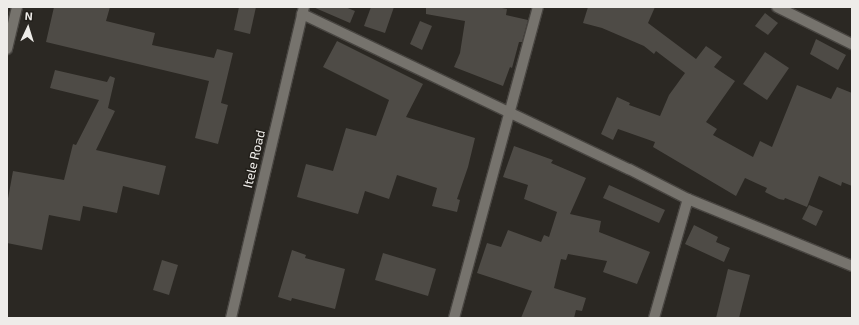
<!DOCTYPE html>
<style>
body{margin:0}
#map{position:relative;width:859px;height:325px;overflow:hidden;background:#2b2823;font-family:"Exo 2",sans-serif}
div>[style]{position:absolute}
.building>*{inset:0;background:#4e4b46}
.roads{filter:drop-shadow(1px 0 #484541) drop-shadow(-1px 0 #484541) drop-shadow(0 1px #484541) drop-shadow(0 -1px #484541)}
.minor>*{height:10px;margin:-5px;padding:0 5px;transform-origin:5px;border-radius:5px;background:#76736d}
span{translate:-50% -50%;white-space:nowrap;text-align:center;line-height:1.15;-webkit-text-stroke:3px #211e19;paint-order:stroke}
.street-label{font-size:13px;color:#eeece9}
.frame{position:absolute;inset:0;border:8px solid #eeece9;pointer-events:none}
.north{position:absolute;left:8px;top:8px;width:40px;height:40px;-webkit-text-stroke:3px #211e19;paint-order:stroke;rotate:4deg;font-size:11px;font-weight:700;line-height:16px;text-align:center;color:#eeece9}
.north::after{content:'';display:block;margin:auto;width:14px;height:18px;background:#eeece9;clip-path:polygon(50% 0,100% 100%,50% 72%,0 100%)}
</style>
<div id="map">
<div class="building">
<i style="clip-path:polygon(54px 7px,110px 7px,106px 21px,155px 33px,152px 45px,214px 58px,217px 49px,233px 53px,221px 103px,228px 105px,218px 144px,195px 138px,209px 81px,46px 42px)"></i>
<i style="clip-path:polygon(239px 7px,256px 7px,250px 34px,234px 30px)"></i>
<i style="clip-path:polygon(313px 7px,345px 7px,355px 11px,350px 23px)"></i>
<i style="clip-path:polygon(371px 7px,394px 7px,385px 33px,364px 26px)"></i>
<i style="clip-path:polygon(426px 7px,497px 7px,507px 9px,506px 15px,528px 20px,522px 42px,519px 42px,512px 68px,510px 67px,503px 86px,454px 67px,460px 53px,465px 21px,426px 14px)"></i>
<i style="clip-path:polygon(588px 7px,655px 7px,648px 23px,696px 59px,706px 46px,722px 57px,714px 67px,735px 81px,706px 122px,717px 129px,713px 135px,753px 157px,760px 141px,772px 147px,797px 85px,831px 99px,837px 87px,852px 93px,852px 186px,842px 182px,841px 186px,819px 176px,807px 207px,785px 198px,784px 200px,779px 199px,765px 192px,767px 188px,745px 178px,736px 196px,653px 147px,655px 142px,618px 129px,613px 140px,601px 134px,617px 97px,630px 103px,629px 105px,660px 116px,669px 95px,685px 73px,656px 51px,654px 54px,644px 46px,602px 28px,583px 23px)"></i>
<i style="clip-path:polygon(765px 13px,778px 23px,768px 35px,755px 26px)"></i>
<i style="clip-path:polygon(420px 21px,432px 26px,422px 50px,410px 44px)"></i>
<i style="clip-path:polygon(816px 39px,846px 55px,838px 70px,810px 54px)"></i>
<i style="clip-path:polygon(337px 41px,423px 84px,406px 117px,475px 138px,468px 167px,457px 199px,460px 200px,457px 212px,432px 206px,437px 188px,397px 175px,389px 199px,365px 191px,358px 214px,297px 197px,306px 164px,333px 171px,346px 128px,376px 136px,389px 100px,323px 67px)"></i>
<i style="clip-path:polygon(765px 52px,789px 68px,767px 100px,743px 84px)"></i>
<i style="clip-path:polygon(55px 70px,107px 82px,110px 76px,115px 78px,108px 108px,115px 111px,96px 150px,166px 166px,159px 195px,123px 186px,117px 213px,83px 206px,80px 221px,49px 215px,42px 250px,7px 243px,7px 204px,13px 171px,64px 180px,73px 144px,76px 145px,99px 100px,50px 88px)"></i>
<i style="clip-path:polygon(514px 146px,553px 160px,551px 163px,586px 178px,570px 214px,601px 221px,599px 232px,650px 252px,637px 284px,603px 272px,607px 261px,568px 254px,566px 260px,561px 259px,554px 288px,586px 298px,582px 311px,576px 310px,574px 318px,521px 318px,532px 291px,477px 273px,487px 243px,501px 247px,508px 230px,541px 242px,544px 235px,549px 237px,557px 212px,524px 199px,528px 185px,503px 177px)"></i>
<i style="clip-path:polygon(609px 185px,665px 210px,659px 223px,603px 198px)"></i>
<i style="clip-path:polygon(809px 205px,823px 211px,816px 226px,802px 219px)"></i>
<i style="clip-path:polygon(694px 225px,718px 237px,716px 242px,730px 248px,724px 262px,685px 244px)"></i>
<i style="clip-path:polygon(292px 250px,306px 255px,305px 258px,345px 269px,335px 309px,292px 298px,291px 301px,278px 297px)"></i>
<i style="clip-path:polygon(383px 253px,436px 269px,428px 296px,375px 280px)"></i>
<i style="clip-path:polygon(162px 260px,178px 265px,169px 295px,153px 290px)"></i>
<i style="clip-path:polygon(728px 269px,750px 275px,739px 318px,716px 318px)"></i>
</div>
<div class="roads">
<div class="minor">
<i style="left:777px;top:7px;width:84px;rotate:26.3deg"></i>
<i style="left:302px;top:14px;width:362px;rotate:25.4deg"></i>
<i style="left:629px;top:169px;width:66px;rotate:27deg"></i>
<i style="left:688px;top:199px;width:177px;rotate:22.2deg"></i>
<i style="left:7px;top:49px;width:43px;rotate:-76.6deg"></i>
<i style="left:231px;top:318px;width:319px;rotate:-76.8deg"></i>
<i style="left:454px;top:318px;width:322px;rotate:-74.9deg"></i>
<i style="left:654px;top:318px;width:124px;rotate:-74.1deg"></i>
</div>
</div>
<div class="street-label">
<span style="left:254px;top:159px;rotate:-77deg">Itele Road</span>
</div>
<div class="frame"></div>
<div class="north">N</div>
</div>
